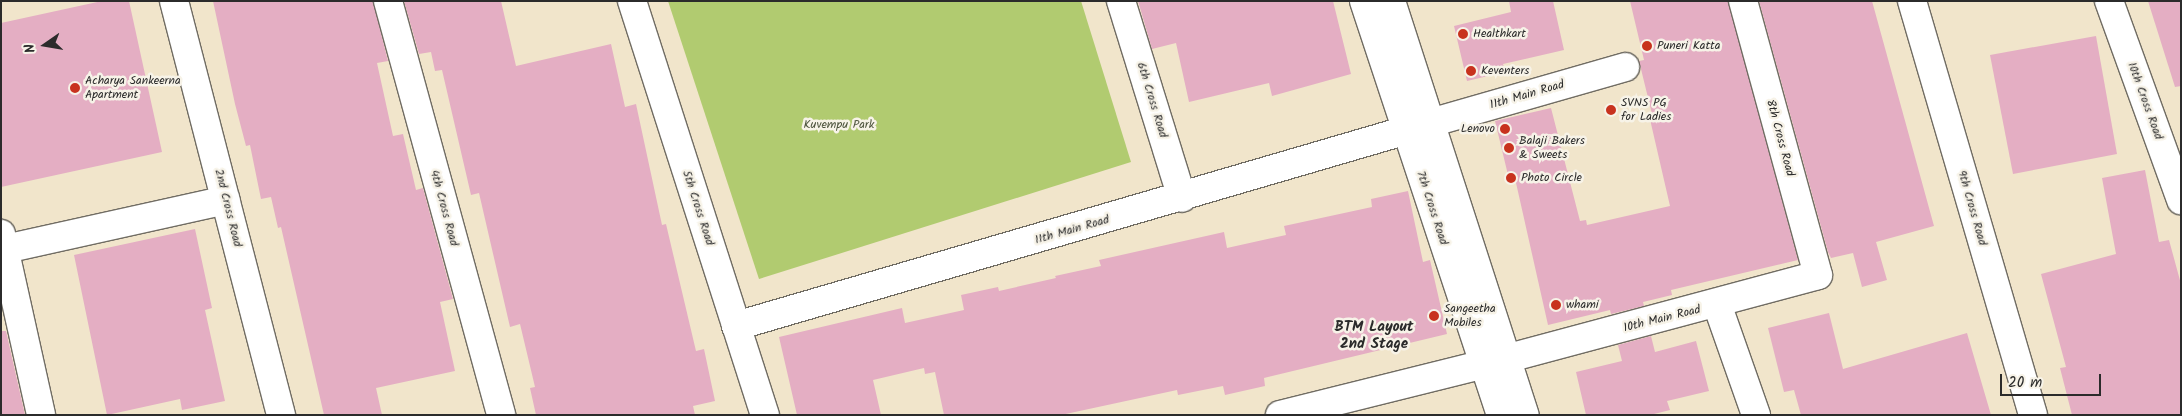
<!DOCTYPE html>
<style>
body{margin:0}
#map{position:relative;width:2182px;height:416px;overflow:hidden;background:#f1e5cb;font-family:Kalam,sans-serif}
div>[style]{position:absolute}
.green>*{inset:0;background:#b1cb70}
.building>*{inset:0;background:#e4aec3}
.roads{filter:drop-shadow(1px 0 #706c63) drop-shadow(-1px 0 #706c63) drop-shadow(0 1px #706c63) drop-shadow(0 -1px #706c63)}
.minor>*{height:28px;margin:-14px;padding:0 14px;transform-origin:14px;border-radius:14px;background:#fff}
.dots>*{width:14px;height:14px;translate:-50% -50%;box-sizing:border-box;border:2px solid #f7f3e8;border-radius:50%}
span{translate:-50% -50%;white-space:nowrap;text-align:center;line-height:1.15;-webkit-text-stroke:5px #f7f3e8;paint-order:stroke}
.poi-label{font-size:12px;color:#2b2b2b}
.left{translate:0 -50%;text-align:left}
.right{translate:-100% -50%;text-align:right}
.street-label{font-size:12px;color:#2b2b2b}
.park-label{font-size:12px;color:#4c533c}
.quarter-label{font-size:15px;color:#2b2b2b;font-weight:700}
.frame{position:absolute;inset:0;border:2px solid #2b2b2b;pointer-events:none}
.north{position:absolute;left:20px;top:20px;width:50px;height:50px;-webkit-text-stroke:4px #f7f3e8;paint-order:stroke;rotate:257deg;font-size:14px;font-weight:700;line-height:20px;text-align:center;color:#2b2b2b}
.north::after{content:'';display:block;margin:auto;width:18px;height:22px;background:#2b2b2b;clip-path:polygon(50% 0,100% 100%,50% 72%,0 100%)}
.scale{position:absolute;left:2000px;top:374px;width:101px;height:22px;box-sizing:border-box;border:2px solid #2b2b2b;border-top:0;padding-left:6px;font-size:15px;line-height:18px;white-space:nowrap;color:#2b2b2b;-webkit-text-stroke:4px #f7f3e8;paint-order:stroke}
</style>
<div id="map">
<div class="green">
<i style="clip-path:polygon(668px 1px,1081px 1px,1131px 162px,759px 279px)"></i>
</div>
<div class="building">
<i style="clip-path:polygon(102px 1px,129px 1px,162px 152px,1px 187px,1px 23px)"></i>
<i style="clip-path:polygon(213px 1px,373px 1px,388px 61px,377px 63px,393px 136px,403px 134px,416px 190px,423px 188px,453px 299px,440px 302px,455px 371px,376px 388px,382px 415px,324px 415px,281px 227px,278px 228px,271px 197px,261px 199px,250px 145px,246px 146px,235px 104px)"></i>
<i style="clip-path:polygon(404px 1px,501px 1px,516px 66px,611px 44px,625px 107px,636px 104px,662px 225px,666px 224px,696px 351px,704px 349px,715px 401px,693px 406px,695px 415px,536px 415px,530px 388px,535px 387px,520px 324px,510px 327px,479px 193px,471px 195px,442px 70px,435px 71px,431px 52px,419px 54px)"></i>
<i style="clip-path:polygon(1138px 1px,1333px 1px,1351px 74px,1272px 96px,1269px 83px,1189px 102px,1176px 43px,1152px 49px)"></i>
<i style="clip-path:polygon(1509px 1px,1553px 1px,1564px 50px,1503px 64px,1505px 72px,1467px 81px,1454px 26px,1511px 12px)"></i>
<i style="clip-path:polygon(1630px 1px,1728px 1px,1798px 260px,1671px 290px,1672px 295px,1643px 302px,1644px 306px,1611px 314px,1610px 310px,1548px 325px,1514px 174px,1508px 175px,1495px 121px,1551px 108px,1580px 221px,1586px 220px,1587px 225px,1670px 206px,1649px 115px,1652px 114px,1639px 61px,1644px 60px)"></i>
<i style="clip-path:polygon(1759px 1px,1872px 1px,1934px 226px,1876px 242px,1887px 280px,1862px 287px,1853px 253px,1831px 258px,1828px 252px)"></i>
<i style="clip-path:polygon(2148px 1px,2181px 1px,2181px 86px,2175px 87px)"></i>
<i style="clip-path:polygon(2096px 36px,2117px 154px,2013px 174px,1990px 55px)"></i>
<i style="clip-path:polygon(2145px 170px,2159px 242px,2169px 240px,2181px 284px,2181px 415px,2072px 415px,2060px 368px,2066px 367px,2041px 274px,2116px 254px,2102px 178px)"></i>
<i style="clip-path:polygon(1408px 191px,1423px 262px,1430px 260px,1447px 334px,1264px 378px,1265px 386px,1225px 395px,1223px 386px,1178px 395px,1177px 390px,1061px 415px,944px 415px,935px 372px,925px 374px,924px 368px,873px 380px,881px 415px,797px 415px,779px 337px,902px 308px,905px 323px,964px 310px,961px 295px,998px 287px,999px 291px,1056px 278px,1055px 276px,1101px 266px,1099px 260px,1224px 232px,1227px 248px,1286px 235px,1284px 226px,1372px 207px,1371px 199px)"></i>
<i style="clip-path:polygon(195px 229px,212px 308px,205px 310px,225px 401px,182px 410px,180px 399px,107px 415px,74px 255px)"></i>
<i style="clip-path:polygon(1829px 313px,1843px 369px,1967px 333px,1991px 415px,1801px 415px,1794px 390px,1784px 392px,1768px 328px)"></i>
<i style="clip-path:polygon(1px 331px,6px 331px,25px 415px,1px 415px)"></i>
<i style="clip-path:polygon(1651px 336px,1655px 352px,1696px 341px,1709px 391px,1667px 401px,1670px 410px,1650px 415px,1586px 415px,1576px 372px,1622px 361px,1618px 345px)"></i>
</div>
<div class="roads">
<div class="minor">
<i style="left:174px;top:1px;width:428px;rotate:75.5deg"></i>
<i style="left:388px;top:1px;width:429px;rotate:74.7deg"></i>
<i style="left:632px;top:1px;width:435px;rotate:72.2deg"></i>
<i style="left:1121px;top:1px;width:206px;rotate:72.8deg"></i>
<i style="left:1364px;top:1px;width:436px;rotate:71.7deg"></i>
<i style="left:1391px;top:1px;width:435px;rotate:72.1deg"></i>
<i style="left:1912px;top:1px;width:431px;rotate:73.7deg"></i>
<i style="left:2109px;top:1px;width:212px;rotate:70.1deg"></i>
<i style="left:1430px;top:123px;width:203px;rotate:-16deg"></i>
<i style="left:1px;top:234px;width:185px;rotate:77.5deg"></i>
<i style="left:5px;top:249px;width:226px;rotate:-12.5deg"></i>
<i style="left:1717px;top:304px;width:118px;rotate:70.6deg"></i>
<i style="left:736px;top:326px;width:699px;rotate:-16.28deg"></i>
<i style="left:1505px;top:359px;width:324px;rotate:-15deg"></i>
<i style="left:1818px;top:275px;width:284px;rotate:-105.3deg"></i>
<i style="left:1280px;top:415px;width:210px;rotate:-14deg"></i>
</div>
</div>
<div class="dots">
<i style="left:1463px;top:34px;background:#c8321e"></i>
<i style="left:1647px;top:46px;background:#c8321e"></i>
<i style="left:1471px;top:71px;background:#c8321e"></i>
<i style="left:75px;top:88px;background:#c8321e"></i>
<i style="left:1611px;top:110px;background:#c8321e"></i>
<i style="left:1505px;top:129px;background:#c8321e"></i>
<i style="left:1509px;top:148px;background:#c8321e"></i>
<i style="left:1511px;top:178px;background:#c8321e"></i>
<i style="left:1556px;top:305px;background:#c8321e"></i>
<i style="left:1434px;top:316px;background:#c8321e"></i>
</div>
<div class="poi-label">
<span class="left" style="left:1473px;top:34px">Healthkart</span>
<span class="left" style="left:1657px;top:46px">Puneri Katta</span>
<span class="left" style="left:1481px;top:71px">Keventers</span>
<span class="left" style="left:85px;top:88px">Acharya Sankeerna<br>Apartment</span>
<span class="left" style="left:1621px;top:110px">SVNS PG<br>for Ladies</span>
<span class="right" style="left:1495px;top:129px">Lenovo</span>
<span class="left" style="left:1519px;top:148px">Balaji Bakers<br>&amp; Sweets</span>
<span class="left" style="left:1521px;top:178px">Photo Circle</span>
<span class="left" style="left:1566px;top:305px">whami</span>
<span class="left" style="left:1444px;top:316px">Sangeetha<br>Mobiles</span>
</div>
<div class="street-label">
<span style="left:1527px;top:95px;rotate:-16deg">11th Main Road</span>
<span style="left:1152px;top:100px;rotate:73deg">6th Cross Road</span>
<span style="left:2145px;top:101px;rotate:70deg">10th Cross Road</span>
<span style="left:1780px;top:138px;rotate:75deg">8th Cross Road</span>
<span style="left:228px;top:208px;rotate:76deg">2nd Cross Road</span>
<span style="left:444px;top:208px;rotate:75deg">4th Cross Road</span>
<span style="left:698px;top:208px;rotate:72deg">5th Cross Road</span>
<span style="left:1432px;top:208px;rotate:72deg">7th Cross Road</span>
<span style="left:1972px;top:208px;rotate:74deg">9th Cross Road</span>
<span style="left:1072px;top:230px;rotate:-16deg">11th Main Road</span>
<span style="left:1662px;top:319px;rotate:-14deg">10th Main Road</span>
</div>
<div class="park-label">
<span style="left:839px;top:125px">Kuvempu Park</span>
</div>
<div class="quarter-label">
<span style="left:1374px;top:336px">BTM Layout<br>2nd Stage</span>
</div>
<div class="frame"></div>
<div class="north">N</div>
<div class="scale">20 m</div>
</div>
